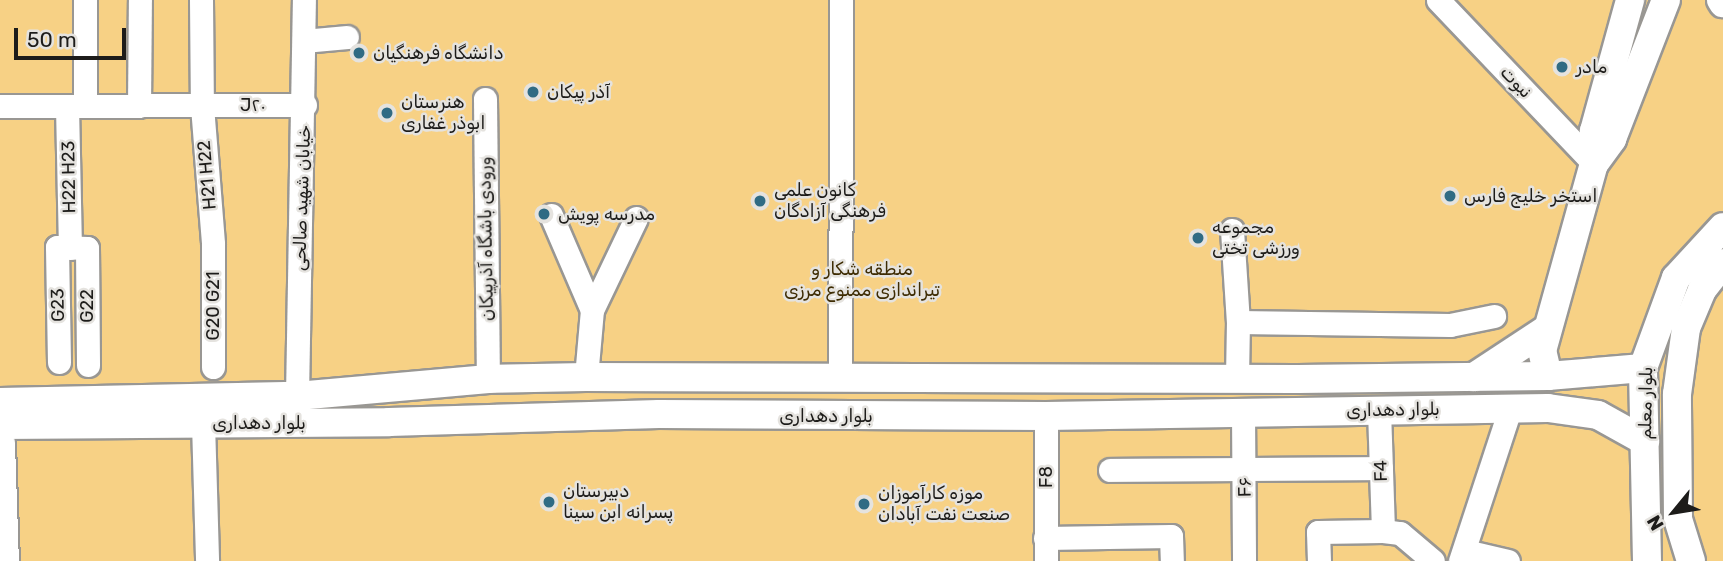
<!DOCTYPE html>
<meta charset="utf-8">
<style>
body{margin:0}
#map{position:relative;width:1723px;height:561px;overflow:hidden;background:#e5e3df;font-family:Rubik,"Noto Sans Arabic",sans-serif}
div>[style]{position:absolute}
.green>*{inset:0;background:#f7d185}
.roads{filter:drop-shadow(2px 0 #999793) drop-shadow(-2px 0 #999793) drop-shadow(0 2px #999793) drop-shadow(0 -2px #999793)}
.minor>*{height:23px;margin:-11.5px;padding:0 11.5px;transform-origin:11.5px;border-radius:11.5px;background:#fff}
.major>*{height:28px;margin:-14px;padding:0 14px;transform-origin:14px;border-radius:14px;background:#fff}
.dots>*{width:19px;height:19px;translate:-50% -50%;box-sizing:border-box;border:4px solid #e5e3df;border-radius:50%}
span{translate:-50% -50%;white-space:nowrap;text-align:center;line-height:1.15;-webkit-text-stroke:5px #e5e3df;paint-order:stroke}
.poi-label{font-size:18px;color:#1d1c1a}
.left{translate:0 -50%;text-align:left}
.street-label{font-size:18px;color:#1d1c1a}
.park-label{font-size:18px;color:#3e2c03}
.north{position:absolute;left:1639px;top:477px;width:70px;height:70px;-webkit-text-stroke:5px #e5e3df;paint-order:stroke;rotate:240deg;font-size:19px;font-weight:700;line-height:28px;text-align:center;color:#1d1c1a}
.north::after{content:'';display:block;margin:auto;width:24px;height:32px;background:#1d1c1a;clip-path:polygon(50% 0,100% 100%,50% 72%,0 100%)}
.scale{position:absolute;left:14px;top:28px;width:112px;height:32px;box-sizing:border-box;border:4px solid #1d1c1a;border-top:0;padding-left:9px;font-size:21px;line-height:24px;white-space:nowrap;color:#1d1c1a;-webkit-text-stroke:5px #e5e3df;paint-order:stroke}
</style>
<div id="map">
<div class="green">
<i style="clip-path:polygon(0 0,1723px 0,1723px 561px,0 561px)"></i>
</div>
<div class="roads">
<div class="minor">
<i style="left:85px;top:0;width:106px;rotate:90deg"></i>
<i style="left:201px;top:0;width:106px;rotate:89.5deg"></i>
<i style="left:202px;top:106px;width:138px;rotate:85.4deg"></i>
<i style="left:213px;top:244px;width:123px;rotate:90deg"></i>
<i style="left:1438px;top:0;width:226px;rotate:46.4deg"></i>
<i style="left:304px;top:41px;width:43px;rotate:-5.3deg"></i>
<i style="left:485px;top:99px;width:280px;rotate:89.4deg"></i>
<i style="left:0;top:106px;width:305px;rotate:-0.2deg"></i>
<i style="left:67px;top:106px;width:142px;rotate:88.8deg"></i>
<i style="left:139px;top:106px;width:106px;rotate:-89.5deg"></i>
<i style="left:551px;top:215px;width:103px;rotate:66.7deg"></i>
<i style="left:1232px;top:230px;width:92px;rotate:86.3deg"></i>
<i style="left:59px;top:362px;width:115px;rotate:-91deg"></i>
<i style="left:57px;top:247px;width:30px;rotate:2deg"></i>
<i style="left:87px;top:248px;width:117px;rotate:89.5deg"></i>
<i style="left:586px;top:377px;width:67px;rotate:-84.9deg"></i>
<i style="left:592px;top:310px;width:102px;rotate:-64.4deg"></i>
<i style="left:1237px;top:378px;width:56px;rotate:-89deg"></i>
<i style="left:1238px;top:322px;width:212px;rotate:0.8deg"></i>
<i style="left:1450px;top:325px;width:45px;rotate:-11.6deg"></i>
<i style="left:840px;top:379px;width:379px;rotate:-89.8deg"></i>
<i style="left:297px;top:396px;width:396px;rotate:-89deg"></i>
<i style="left:1379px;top:410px;width:121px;rotate:88.1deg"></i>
<i style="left:1243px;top:412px;width:149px;rotate:89.6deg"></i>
<i style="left:203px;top:423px;width:138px;rotate:88.3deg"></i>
<i style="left:3px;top:443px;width:118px;rotate:88.1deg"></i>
<i style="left:1110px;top:470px;width:271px;rotate:-0.4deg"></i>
<i style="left:1045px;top:538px;width:126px;rotate:-0.9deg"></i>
<i style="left:1171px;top:536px;width:25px;rotate:88deg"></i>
<i style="left:1465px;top:551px;width:44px;rotate:13.1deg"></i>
<i style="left:1046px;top:561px;width:145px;rotate:-90deg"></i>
<i style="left:1319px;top:561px;width:29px;rotate:-92deg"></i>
<i style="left:1318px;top:532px;width:65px;rotate:-0.9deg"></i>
<i style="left:1383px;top:531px;width:17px;rotate:7deg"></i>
<i style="left:1400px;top:533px;width:43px;rotate:40.3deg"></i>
<i style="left:1460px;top:561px;width:160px;rotate:-71.8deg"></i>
</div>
<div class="major">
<i style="left:1721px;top:0;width:4px;rotate:56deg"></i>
<i style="left:1594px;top:164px;width:31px;rotate:-54deg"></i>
<i style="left:1612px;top:139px;width:149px;rotate:-68.8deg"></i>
<i style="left:1548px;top:376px;width:26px;rotate:-103deg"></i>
<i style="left:1542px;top:351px;width:194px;rotate:-74.5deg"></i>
<i style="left:1594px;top:164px;width:33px;rotate:-90deg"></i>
<i style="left:1594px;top:131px;width:136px;rotate:-74.6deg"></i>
<i style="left:1474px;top:377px;width:87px;rotate:-33.3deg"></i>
<i style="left:0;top:402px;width:297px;rotate:-1.2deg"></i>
<i style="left:297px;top:396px;width:192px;rotate:-5.1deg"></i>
<i style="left:488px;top:379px;width:98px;rotate:-1.2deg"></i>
<i style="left:586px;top:377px;width:712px;rotate:0.16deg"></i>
<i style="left:1298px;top:379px;width:250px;rotate:-0.7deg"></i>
<i style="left:1548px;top:376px;width:95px;rotate:-4.8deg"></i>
<i style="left:0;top:425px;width:389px;rotate:-0.4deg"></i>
<i style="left:389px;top:422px;width:270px;rotate:-1.7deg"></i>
<i style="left:659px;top:414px;width:387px;rotate:0.3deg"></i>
<i style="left:1046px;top:416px;width:502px;rotate:-0.91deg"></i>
<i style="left:1548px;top:408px;width:50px;rotate:8deg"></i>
<i style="left:1598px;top:415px;width:54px;rotate:29deg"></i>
<i style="left:1647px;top:561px;width:193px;rotate:-91.2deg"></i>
<i style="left:1643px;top:368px;width:96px;rotate:-69.9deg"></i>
<i style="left:1676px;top:278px;width:69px;rotate:-47.3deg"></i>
<i style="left:1691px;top:561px;width:44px;rotate:-107.2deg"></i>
<i style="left:1678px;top:519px;width:125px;rotate:-90.5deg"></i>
<i style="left:1677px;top:394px;width:67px;rotate:-82.2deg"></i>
<i style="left:1686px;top:328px;width:41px;rotate:-67.2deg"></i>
<i style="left:1702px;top:290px;width:34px;rotate:-52deg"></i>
</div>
</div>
<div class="dots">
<i style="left:359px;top:53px;background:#306b84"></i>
<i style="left:1562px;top:67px;background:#306b84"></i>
<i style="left:533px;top:92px;background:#306b84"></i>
<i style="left:387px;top:113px;background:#306b84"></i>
<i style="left:1450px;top:196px;background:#306b84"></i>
<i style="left:760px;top:201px;background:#306b84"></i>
<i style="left:544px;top:214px;background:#306b84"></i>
<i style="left:1198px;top:238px;background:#306b84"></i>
<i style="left:549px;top:502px;background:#306b84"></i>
<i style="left:864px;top:504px;background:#306b84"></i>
</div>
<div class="poi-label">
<span class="left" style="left:373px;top:53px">دانشگاه فرهنگیان</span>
<span class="left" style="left:1576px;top:67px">مادر</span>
<span class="left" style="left:547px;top:92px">آذر پیکان</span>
<span class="left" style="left:401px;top:113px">هنرستان<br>ابوذر غفاری</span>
<span class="left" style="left:774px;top:201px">کانون علمی<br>فرهنگی آزادگان</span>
<span class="left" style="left:1464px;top:196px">استخر خلیج فارس</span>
<span class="left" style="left:558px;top:214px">مدرسه پویش</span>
<span class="left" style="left:1212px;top:238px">مجموعه<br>ورزشی تختی</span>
<span class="left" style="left:563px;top:502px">دبیرستان<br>پسرانه ابن سینا</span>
<span class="left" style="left:878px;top:504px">موزه کارآموزان<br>صنعت نفت آبادان</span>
</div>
<div class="street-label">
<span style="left:1516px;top:82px;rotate:46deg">نبوت</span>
<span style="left:253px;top:105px">J۲۰</span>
<span style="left:207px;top:175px;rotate:-95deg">H21 H22</span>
<span style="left:69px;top:177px;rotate:-91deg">H22 H23</span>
<span style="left:302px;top:198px;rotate:-88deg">خیابان شهید صالحی</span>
<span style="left:486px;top:239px;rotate:-91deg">ورودی باشگاه آذرپیکان</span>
<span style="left:58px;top:305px;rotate:-91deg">G23</span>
<span style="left:87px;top:306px;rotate:-90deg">G22</span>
<span style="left:213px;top:306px;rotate:-90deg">G20 G21</span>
<span style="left:1646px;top:403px;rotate:-89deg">بلوار معلم</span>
<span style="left:1393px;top:410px;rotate:-1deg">بلوار دهداری</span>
<span style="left:826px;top:416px">بلوار دهداری</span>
<span style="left:259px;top:423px">بلوار دهداری</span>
<span style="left:1381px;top:471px;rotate:-92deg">F4</span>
<span style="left:1046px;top:477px;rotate:-90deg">F8</span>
<span style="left:1245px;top:487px;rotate:-91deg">F۶</span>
</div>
<div class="park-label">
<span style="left:862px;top:280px">منطقه شکار و<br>تیراندازی ممنوع مرزی</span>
</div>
<div class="north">N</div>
<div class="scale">50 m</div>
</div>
